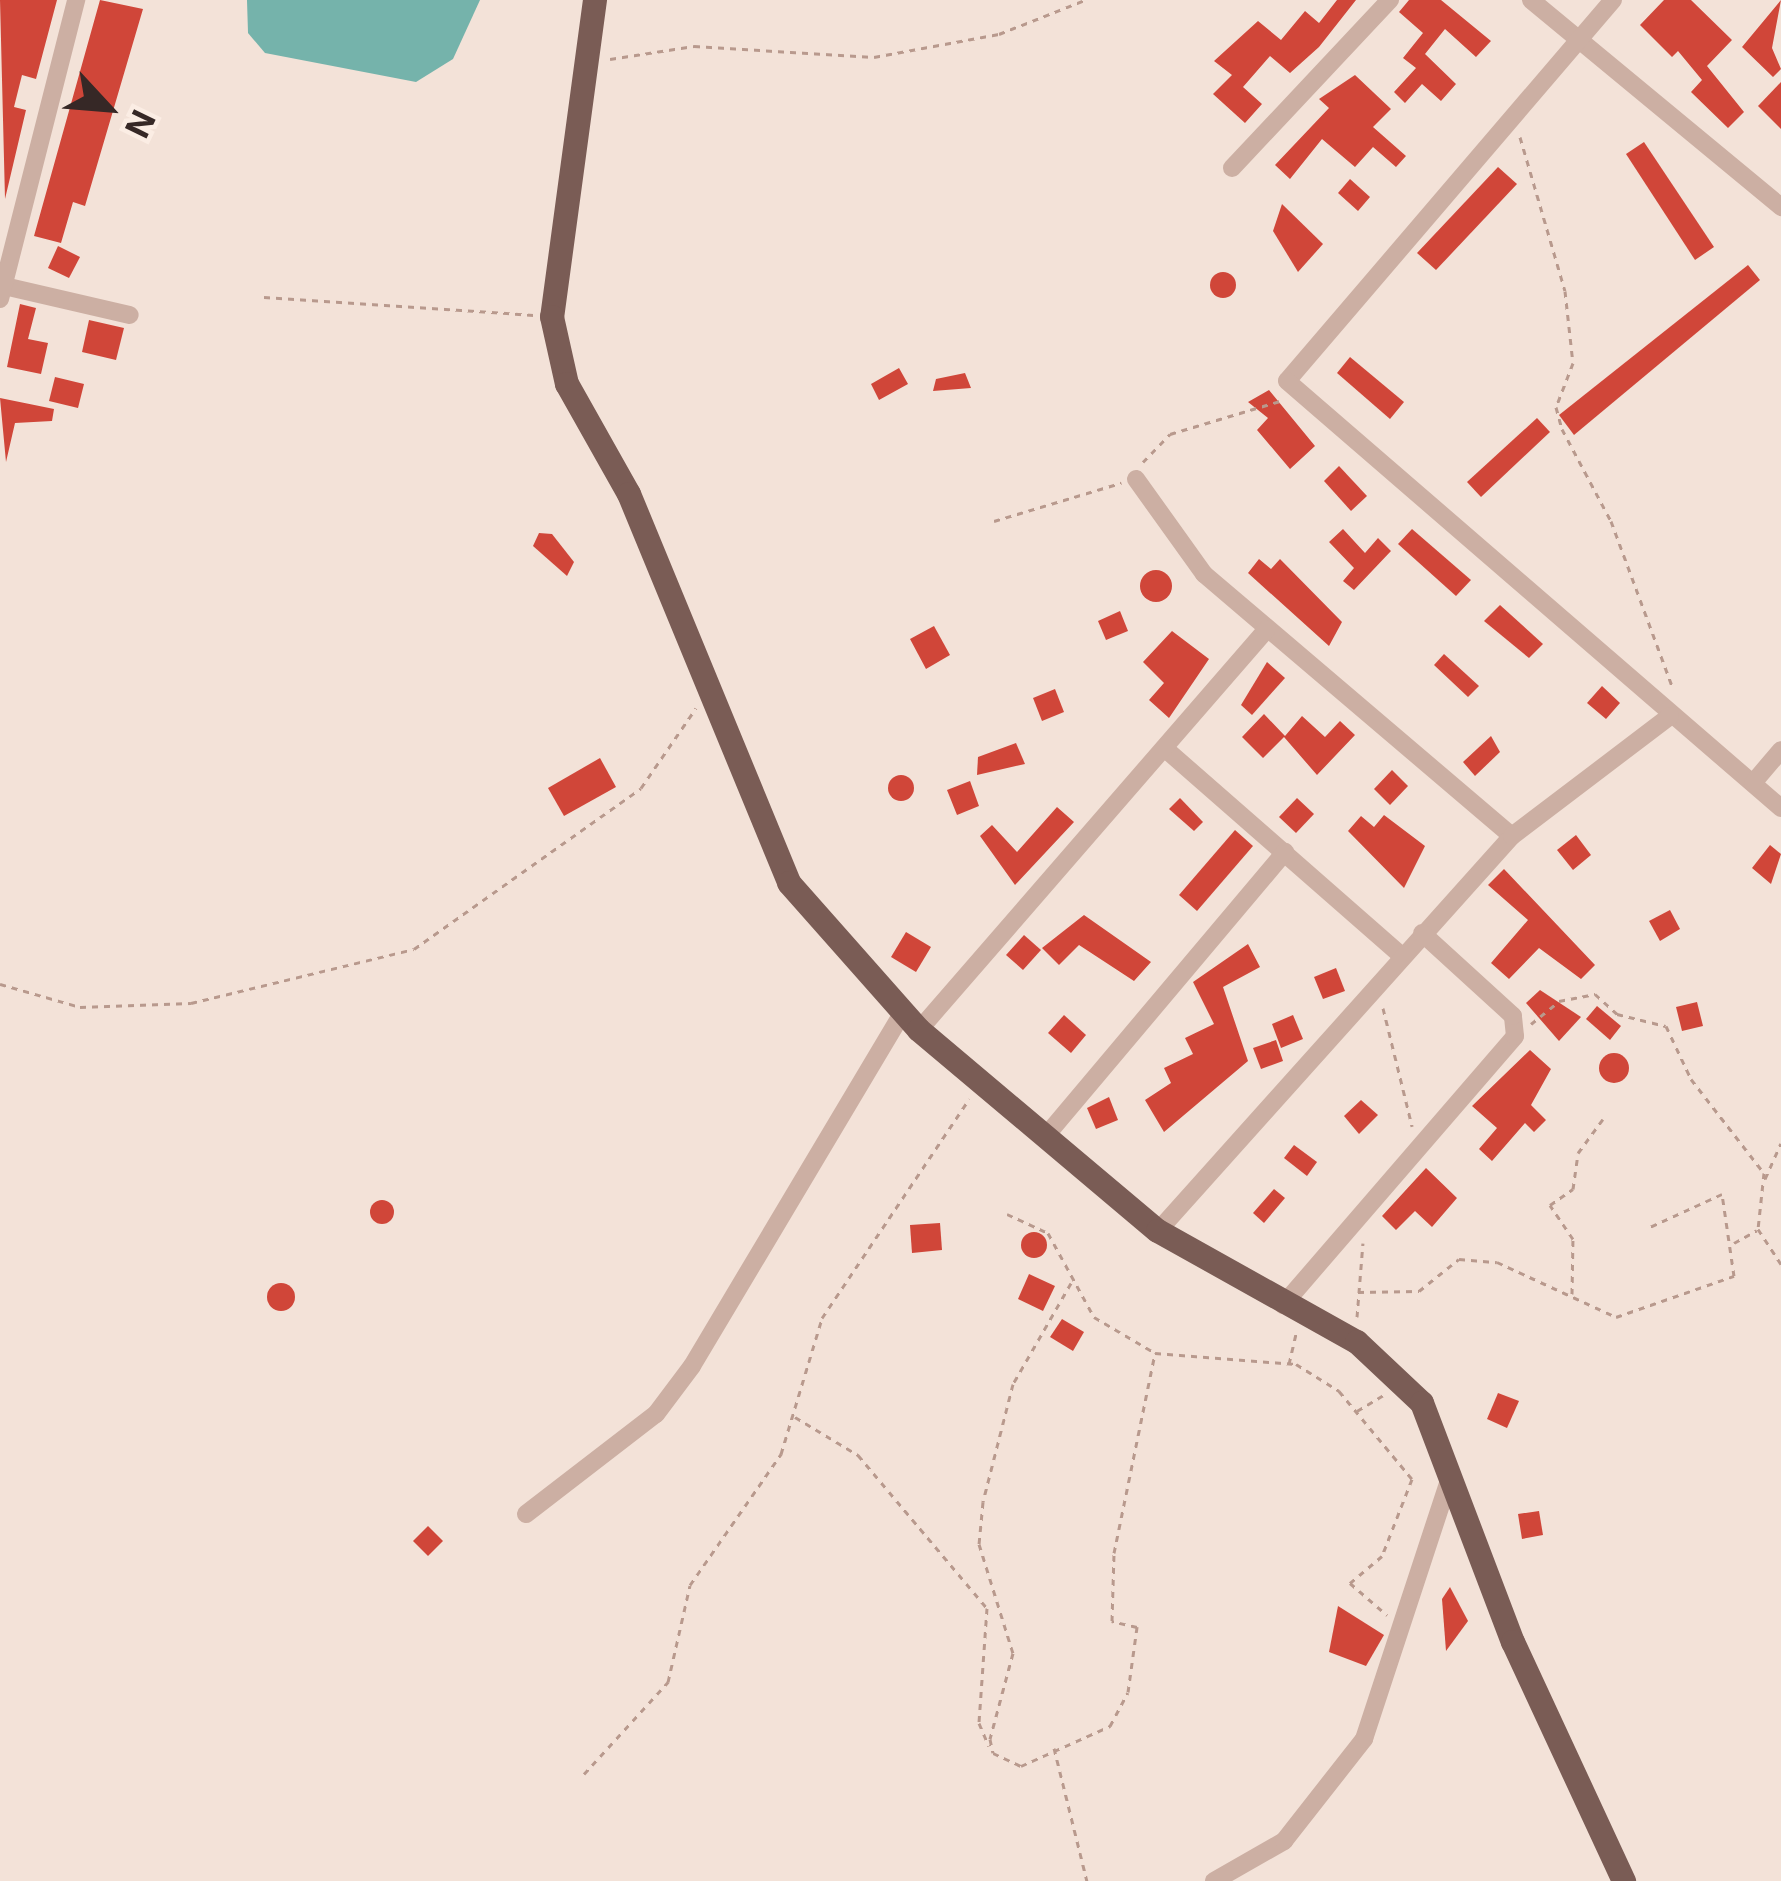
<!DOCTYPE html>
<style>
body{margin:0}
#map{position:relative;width:1781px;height:1881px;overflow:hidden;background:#f3e2d8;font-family:Inter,sans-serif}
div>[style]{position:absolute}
.water>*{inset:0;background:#75b3ab}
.building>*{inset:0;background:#d04639}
.round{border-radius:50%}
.path>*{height:3px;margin-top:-1.5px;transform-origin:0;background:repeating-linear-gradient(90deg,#b8998d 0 6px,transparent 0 12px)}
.minor>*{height:18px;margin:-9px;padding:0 9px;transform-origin:9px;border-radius:9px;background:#ccafa3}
.major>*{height:24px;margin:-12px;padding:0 12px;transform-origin:12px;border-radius:12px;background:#7a5c55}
span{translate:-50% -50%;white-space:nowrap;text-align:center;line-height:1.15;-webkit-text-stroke:9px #fbede4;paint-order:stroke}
.north{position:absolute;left:48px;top:48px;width:120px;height:120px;-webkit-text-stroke:9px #fbede4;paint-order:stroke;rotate:116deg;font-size:33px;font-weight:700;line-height:48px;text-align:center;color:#362826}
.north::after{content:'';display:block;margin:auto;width:42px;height:54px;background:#362826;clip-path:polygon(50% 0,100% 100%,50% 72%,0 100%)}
</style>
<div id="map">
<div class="water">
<i style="clip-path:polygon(247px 0,480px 0,453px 59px,416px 82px,265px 53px,248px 33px)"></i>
</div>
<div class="building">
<i style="clip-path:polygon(0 0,57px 0,36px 79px,22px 75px,14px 107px,26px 110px,5px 199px)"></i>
<i style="clip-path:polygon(100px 0,143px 9px,85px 206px,73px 202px,61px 243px,34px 236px)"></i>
<i style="clip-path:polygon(1337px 0,1356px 0,1319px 47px,1290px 73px,1270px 56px,1243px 87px,1262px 104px,1245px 123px,1213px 94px,1232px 75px,1214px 61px,1258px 21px,1281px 40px,1305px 11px,1319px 23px)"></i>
<i style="clip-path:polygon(1409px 0,1441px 0,1491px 41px,1476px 57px,1445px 29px,1425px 54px,1456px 84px,1441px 101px,1422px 84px,1405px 103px,1394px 92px,1416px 68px,1403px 58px,1423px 33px,1399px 12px)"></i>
<i style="clip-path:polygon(1664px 0,1691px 0,1732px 40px,1707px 66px,1744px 112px,1728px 128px,1691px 92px,1702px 80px,1678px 51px,1672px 57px,1640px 25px)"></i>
<i style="clip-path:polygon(1781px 0,1772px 48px,1781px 69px,1773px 77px,1742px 47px)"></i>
<i style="clip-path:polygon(1355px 75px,1391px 109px,1373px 127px,1406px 156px,1396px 167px,1373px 147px,1355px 167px,1322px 139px,1290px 179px,1275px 165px,1329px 108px,1319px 99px)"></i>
<i style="clip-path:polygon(1781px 82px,1781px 129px,1758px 106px)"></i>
<i style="clip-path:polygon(1644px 142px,1714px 247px,1695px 260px,1626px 154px)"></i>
<i style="clip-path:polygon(1498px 167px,1517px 184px,1436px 270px,1417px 253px)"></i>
<i style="clip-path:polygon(1350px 179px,1370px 197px,1358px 211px,1338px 193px)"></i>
<i style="clip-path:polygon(1282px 204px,1323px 244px,1298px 272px,1273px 231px)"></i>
<i style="clip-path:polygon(58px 246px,80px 257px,69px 278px,48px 268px)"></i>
<i style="clip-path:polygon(1748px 265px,1760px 280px,1574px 435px,1559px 415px)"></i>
<i class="round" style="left:1210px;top:272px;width:26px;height:26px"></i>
<i style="clip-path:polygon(20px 304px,36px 308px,28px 339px,48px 343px,41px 374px,7px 367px)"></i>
<i style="clip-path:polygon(89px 320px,124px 328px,116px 360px,82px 352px)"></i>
<i style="clip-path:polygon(1350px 357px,1404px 402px,1390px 419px,1337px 373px)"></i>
<i style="clip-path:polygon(899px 368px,908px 384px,879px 400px,871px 384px)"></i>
<i style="clip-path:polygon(965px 373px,971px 388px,933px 391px,936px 379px)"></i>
<i style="clip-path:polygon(55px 377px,84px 384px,78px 408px,49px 401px)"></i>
<i style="clip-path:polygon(1269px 390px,1315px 446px,1290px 469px,1257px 430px,1268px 418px,1248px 402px)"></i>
<i style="clip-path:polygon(0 398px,54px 409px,52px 421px,15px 423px,6px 462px)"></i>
<i style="clip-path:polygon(1537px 418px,1550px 432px,1481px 497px,1467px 482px)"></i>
<i style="clip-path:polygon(1339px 466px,1367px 496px,1351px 511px,1324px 481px)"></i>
<i style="clip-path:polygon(1343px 529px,1365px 553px,1378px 538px,1391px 551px,1354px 590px,1343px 581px,1354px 568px,1329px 542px)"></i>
<i style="clip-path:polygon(1412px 529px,1471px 580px,1456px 596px,1398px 544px)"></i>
<i style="clip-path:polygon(552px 534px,574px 562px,567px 576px,533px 546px,539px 533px)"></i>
<i style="clip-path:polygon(1259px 559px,1271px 569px,1280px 559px,1342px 622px,1329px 646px,1248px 573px)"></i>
<i class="round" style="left:1140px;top:570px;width:32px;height:32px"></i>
<i style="clip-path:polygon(1500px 605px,1543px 644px,1529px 658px,1484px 621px)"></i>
<i style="clip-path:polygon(1120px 611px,1128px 631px,1106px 640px,1098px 621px)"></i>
<i style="clip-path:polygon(934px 626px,950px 655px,926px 669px,910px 639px)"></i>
<i style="clip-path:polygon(1172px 631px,1209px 659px,1169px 718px,1149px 700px,1164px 683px,1143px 662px)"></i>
<i style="clip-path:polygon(1444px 654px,1479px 686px,1468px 697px,1434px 665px)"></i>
<i style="clip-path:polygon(1267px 662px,1285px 678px,1252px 715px,1241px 705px)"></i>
<i style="clip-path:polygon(1602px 686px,1620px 703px,1606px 719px,1587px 703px)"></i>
<i style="clip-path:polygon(1055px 689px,1064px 712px,1042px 721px,1033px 698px)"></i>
<i style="clip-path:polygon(1264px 714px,1285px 736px,1302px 716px,1325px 737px,1340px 721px,1355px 735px,1317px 775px,1284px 737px,1263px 758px,1242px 737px)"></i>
<i style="clip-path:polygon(1491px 736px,1500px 752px,1475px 776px,1463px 762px)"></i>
<i style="clip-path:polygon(1016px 743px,1025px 764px,977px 775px,978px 757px)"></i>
<i style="clip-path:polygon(600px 758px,616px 787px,564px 816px,548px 788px)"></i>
<i style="clip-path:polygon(1392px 770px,1408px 786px,1390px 805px,1374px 789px)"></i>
<i class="round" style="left:888px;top:775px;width:26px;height:26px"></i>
<i style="clip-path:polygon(970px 781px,979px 806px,957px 815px,947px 790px)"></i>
<i style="clip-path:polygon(1180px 798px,1203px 822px,1194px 831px,1169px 809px)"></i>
<i style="clip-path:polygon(1297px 798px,1314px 814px,1296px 833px,1279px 817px)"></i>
<i style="clip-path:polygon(1057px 807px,1074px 822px,1015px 885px,980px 836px,992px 825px,1017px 852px)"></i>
<i style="clip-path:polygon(1384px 815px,1425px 846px,1404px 888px,1348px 831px,1361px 816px,1374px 827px)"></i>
<i style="clip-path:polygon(1235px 830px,1253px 846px,1197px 911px,1179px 895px)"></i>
<i style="clip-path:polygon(1576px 835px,1591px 855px,1573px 870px,1557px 850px)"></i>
<i style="clip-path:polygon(1770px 845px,1781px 854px,1771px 884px,1752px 868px)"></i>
<i style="clip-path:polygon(1504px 869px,1595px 965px,1581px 979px,1539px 948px,1509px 979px,1491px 963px,1528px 920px,1488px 885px)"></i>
<i style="clip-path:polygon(1670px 910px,1680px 929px,1660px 941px,1649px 921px)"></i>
<i style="clip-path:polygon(1084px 915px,1151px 962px,1134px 981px,1079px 945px,1059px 965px,1042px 948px)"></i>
<i style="clip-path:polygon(906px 932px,931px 947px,916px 972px,891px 957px)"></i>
<i style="clip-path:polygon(1024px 935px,1041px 950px,1023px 970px,1006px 955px)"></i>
<i style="clip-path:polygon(1248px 944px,1260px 967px,1223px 987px,1248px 1061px,1164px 1132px,1145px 1100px,1171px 1083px,1164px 1068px,1193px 1054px,1185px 1038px,1214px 1024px,1193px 982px)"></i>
<i style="clip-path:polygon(1336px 968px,1345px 991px,1323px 999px,1314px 977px)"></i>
<i style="clip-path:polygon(1540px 990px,1581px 1017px,1559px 1041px,1526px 1003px)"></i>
<i style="clip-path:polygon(1697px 1002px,1703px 1026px,1682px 1031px,1676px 1007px)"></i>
<i style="clip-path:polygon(1597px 1006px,1621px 1026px,1610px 1040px,1586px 1019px)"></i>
<i style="clip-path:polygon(1064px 1015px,1086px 1035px,1071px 1053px,1048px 1033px)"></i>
<i style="clip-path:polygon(1293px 1015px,1303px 1039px,1281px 1048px,1272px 1024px)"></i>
<i style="clip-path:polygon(1276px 1040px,1283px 1061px,1261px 1069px,1253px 1048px)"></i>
<i style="clip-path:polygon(1530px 1050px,1551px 1069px,1531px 1105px,1546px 1120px,1534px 1132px,1525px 1123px,1492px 1161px,1479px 1149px,1497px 1128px,1472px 1106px)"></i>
<i class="round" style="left:1599px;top:1053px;width:30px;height:30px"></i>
<i style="clip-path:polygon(1109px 1097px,1118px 1120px,1096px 1129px,1087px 1108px)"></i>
<i style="clip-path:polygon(1361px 1100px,1378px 1115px,1359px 1134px,1344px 1116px)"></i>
<i style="clip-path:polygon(1294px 1145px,1317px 1162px,1307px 1176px,1284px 1158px)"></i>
<i style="clip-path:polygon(1426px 1168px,1457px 1198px,1432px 1227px,1415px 1211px,1396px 1230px,1382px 1216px)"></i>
<i style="clip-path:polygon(1274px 1189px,1285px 1198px,1264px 1223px,1253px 1213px)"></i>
<i class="round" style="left:370px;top:1200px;width:24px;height:24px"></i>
<i style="clip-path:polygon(940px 1223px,942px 1250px,912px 1253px,910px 1225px)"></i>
<i class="round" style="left:1021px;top:1232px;width:26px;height:26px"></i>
<i style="clip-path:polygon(1029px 1274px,1055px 1286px,1043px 1311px,1018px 1299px)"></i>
<i class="round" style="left:267px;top:1283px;width:28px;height:28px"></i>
<i style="clip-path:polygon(1062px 1319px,1084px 1332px,1073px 1351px,1050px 1337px)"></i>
<i style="clip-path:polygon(1498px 1393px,1519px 1401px,1507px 1428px,1487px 1419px)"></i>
<i style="clip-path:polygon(1539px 1511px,1543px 1535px,1522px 1539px,1518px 1514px)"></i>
<i style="clip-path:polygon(428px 1526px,443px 1541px,428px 1556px,413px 1541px)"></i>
<i style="clip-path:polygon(1450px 1587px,1468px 1621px,1446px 1651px,1442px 1599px)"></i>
<i style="clip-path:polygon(1338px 1606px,1384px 1635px,1366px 1666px,1329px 1652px)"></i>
</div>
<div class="path">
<i style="left:610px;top:59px;width:85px;rotate:-8.8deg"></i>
<i style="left:694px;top:46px;width:180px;rotate:3.5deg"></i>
<i style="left:874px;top:57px;width:127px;rotate:-10.4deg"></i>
<i style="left:999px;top:34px;width:92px;rotate:-21.6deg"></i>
<i style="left:1520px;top:137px;width:160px;rotate:73.7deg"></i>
<i style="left:1565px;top:291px;width:72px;rotate:83.7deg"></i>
<i style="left:1573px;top:363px;width:47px;rotate:111.1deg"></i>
<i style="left:1556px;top:407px;width:23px;rotate:75deg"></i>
<i style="left:1562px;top:429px;width:104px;rotate:62deg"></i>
<i style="left:1611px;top:521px;width:179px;rotate:69.7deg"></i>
<i style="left:264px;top:297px;width:270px;rotate:3.8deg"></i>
<i style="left:1143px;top:462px;width:39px;rotate:-46deg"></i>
<i style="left:1170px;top:434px;width:115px;rotate:-16.7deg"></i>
<i style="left:994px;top:521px;width:133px;rotate:-16.7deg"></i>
<i style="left:0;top:984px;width:83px;rotate:16deg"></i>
<i style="left:80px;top:1007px;width:111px;rotate:-2.1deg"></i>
<i style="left:191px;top:1003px;width:229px;rotate:-13.6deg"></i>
<i style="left:414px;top:949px;width:278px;rotate:-35.3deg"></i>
<i style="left:641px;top:788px;width:97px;rotate:-55.5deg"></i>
<i style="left:1383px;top:1008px;width:122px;rotate:76.2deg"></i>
<i style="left:1531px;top:1024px;width:36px;rotate:-39deg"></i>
<i style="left:1559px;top:1001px;width:37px;rotate:-11deg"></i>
<i style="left:1595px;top:994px;width:30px;rotate:42deg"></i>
<i style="left:1617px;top:1014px;width:50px;rotate:13.8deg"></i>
<i style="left:1666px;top:1026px;width:59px;rotate:64.7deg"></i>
<i style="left:1691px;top:1079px;width:119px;rotate:52.2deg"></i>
<i style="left:1764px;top:1173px;width:56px;rotate:96.1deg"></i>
<i style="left:1758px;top:1229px;width:42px;rotate:56.7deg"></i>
<i style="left:1765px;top:1179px;width:39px;rotate:-66deg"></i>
<i style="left:1007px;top:1214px;width:45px;rotate:24.9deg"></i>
<i style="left:1048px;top:1233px;width:96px;rotate:61.3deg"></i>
<i style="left:1094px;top:1317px;width:71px;rotate:30.5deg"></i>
<i style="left:1155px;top:1353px;width:141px;rotate:4.5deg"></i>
<i style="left:1296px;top:1364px;width:51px;rotate:32.1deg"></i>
<i style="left:1339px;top:1391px;width:114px;rotate:50.3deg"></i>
<i style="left:1412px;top:1479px;width:83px;rotate:111.3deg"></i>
<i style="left:1382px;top:1556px;width:42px;rotate:139.8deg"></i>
<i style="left:1350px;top:1583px;width:49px;rotate:40.9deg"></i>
<i style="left:1734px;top:1243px;width:26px;rotate:-29deg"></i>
<i style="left:1071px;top:1283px;width:116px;rotate:119.9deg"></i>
<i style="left:1013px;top:1384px;width:122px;rotate:104.3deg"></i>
<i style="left:983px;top:1502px;width:42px;rotate:95.4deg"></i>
<i style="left:979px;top:1544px;width:114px;rotate:72.7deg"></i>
<i style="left:1013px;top:1653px;width:89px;rotate:105deg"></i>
<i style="left:990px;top:1739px;width:14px;rotate:78deg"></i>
<i style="left:993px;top:1753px;width:31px;rotate:25deg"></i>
<i style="left:1021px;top:1766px;width:98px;rotate:-24.2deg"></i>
<i style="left:1110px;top:1726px;width:38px;rotate:-62deg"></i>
<i style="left:1128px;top:1692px;width:66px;rotate:-82.1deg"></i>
<i style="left:1137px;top:1627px;width:26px;rotate:-167deg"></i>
<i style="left:1112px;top:1621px;width:68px;rotate:-88.3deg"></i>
<i style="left:1114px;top:1553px;width:204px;rotate:-78.4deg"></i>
<i style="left:1358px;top:1292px;width:61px;rotate:-0.9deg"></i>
<i style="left:1419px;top:1291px;width:51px;rotate:-38.7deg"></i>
<i style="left:1459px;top:1259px;width:38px;rotate:5deg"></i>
<i style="left:1497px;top:1262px;width:131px;rotate:24.8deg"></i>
<i style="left:1616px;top:1317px;width:125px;rotate:-19.2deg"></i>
<i style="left:1734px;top:1276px;width:83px;rotate:-98.3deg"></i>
<i style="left:1722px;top:1194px;width:79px;rotate:155.4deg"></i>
<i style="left:1572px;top:1294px;width:55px;rotate:-89deg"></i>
<i style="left:1573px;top:1239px;width:41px;rotate:-124.1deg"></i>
<i style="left:1550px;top:1205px;width:28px;rotate:-35deg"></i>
<i style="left:1573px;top:1189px;width:36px;rotate:-82deg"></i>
<i style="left:1578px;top:1153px;width:42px;rotate:-53.7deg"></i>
<i style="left:1357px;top:1317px;width:74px;rotate:-85.4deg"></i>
<i style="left:1289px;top:1364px;width:31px;rotate:-77deg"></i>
<i style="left:1357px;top:1411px;width:33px;rotate:-31deg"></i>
<i style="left:795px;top:1417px;width:74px;rotate:31.1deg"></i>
<i style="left:858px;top:1455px;width:200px;rotate:49.9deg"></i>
<i style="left:987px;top:1608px;width:115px;rotate:94deg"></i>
<i style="left:979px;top:1723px;width:25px;rotate:67deg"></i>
<i style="left:1054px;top:1748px;width:137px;rotate:76.1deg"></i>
<i style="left:584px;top:1774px;width:125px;rotate:-47.6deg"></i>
<i style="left:668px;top:1682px;width:99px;rotate:-77.2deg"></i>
<i style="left:690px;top:1585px;width:160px;rotate:-55.2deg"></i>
<i style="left:781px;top:1454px;width:142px;rotate:-73.2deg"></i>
<i style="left:822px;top:1318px;width:264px;rotate:-56.1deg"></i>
</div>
<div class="minor">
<i style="left:1531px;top:0;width:325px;rotate:39.6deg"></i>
<i style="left:1613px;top:0;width:501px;rotate:130.55deg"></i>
<i style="left:1287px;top:381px;width:653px;rotate:40.84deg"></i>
<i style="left:1232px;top:168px;width:231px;rotate:-46.8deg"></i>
<i style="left:0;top:285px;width:133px;rotate:13deg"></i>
<i style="left:0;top:299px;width:309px;rotate:-75.7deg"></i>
<i style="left:1136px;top:479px;width:117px;rotate:54.4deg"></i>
<i style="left:1204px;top:574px;width:404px;rotate:40.4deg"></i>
<i style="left:1170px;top:753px;width:307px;rotate:41.2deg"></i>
<i style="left:1753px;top:783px;width:43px;rotate:-49.7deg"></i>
<i style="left:919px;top:1030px;width:531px;rotate:-49.05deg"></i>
<i style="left:1050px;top:1131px;width:365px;rotate:-49.9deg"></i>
<i style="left:1158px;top:1231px;width:530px;rotate:-48.13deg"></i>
<i style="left:1512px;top:836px;width:198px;rotate:-37.2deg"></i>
<i style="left:1283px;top:1305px;width:355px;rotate:-49.2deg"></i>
<i style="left:1515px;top:1036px;width:20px;rotate:-96deg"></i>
<i style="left:1513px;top:1016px;width:123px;rotate:-137.6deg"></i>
<i style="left:526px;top:1514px;width:164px;rotate:-37.6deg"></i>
<i style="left:656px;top:1414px;width:60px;rotate:-53.1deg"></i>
<i style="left:692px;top:1366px;width:410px;rotate:-59.2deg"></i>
<i style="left:1214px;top:1881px;width:81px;rotate:-29.7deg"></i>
<i style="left:1284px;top:1841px;width:130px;rotate:-51.9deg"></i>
<i style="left:1364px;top:1739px;width:275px;rotate:-71.8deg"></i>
</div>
<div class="major">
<i style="left:595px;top:0;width:320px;rotate:97.7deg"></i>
<i style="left:552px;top:317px;width:69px;rotate:77.4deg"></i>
<i style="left:567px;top:384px;width:126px;rotate:60.6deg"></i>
<i style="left:629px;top:494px;width:421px;rotate:67.6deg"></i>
<i style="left:789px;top:883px;width:196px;rotate:48.5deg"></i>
<i style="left:919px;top:1030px;width:312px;rotate:40.1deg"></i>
<i style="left:1158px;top:1231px;width:228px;rotate:29.2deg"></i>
<i style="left:1357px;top:1342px;width:89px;rotate:43.2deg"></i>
<i style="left:1422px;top:1403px;width:256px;rotate:69.2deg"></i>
<i style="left:1513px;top:1642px;width:264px;rotate:65.1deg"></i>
</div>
<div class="north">N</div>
</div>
